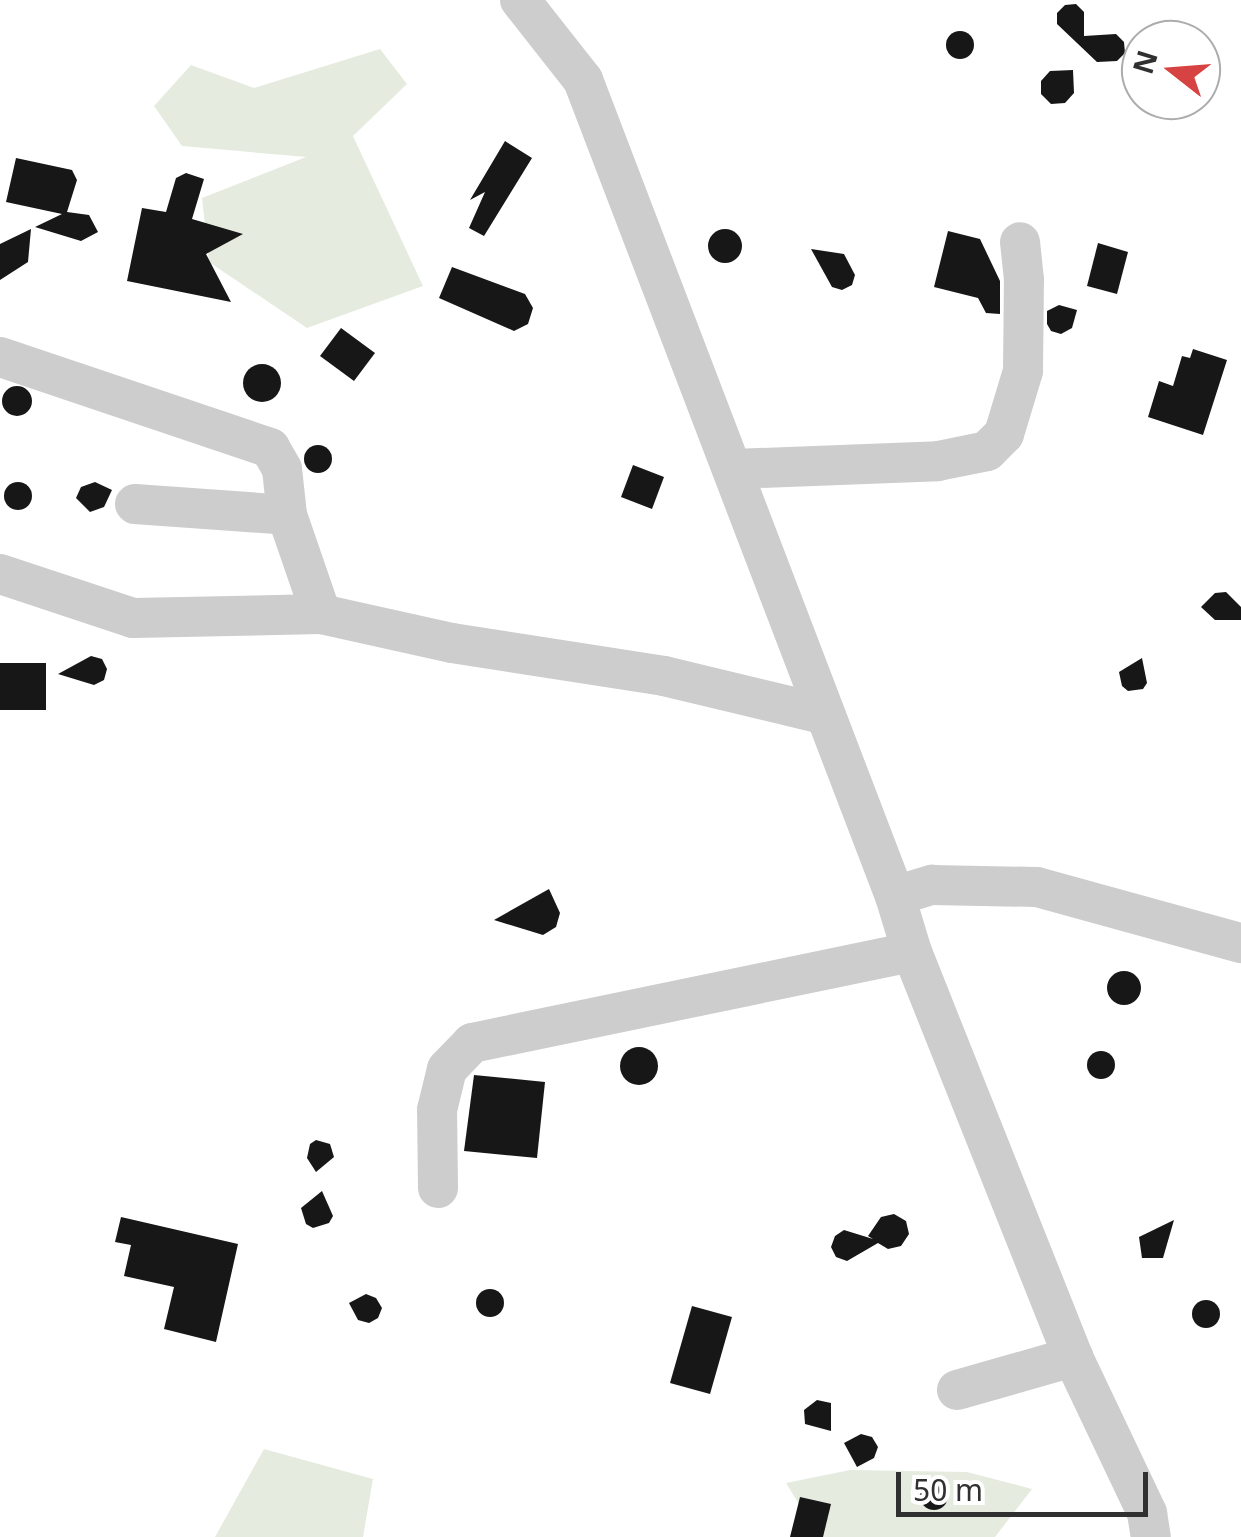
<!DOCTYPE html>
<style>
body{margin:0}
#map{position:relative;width:1241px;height:1537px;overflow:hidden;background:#fff;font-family:"Noto Sans",sans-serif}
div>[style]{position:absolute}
.green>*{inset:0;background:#e5ecdf}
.building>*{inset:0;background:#171717}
.round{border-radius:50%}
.minor>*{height:40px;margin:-20px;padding:0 20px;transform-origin:20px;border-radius:20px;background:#cdcdcd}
span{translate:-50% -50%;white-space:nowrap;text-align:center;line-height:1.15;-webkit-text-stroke:10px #fff;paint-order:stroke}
.north{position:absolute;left:1121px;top:20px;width:100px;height:100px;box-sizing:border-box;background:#fff;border:2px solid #acacac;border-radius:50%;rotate:287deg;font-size:28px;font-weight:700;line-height:40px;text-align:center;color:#303030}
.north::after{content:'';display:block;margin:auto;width:35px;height:45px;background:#d74242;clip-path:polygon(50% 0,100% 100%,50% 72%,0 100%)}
.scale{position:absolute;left:896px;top:1472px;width:252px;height:45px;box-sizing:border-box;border:5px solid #303030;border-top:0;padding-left:12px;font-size:30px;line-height:35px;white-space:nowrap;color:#303030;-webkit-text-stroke:8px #fff;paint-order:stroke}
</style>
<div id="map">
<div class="green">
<i style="clip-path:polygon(380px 49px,407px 84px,353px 136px,423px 286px,307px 328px,209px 262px,202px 198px,306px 157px,182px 146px,154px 106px,191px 65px,254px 88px)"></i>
<i style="clip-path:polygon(264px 1449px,373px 1479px,363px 1537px,215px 1537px)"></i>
<i style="clip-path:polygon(850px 1470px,967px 1472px,1032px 1489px,995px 1537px,819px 1537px,786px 1483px)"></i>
</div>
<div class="building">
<i style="clip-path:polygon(1076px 4px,1084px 12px,1084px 36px,1116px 34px,1124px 42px,1125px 53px,1117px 61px,1097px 62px,1057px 24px,1057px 13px,1065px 5px)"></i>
<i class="round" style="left:946px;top:31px;width:28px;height:28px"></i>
<i style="clip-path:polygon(1073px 70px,1074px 93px,1065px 103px,1051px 104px,1041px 94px,1041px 81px,1050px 71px)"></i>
<i style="clip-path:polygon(505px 141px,532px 158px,484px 236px,469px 228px,485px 192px,470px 200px)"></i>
<i style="clip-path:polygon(16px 158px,72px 170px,77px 180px,67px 212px,89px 215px,98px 232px,81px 241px,35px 227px,62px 214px,6px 202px)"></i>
<i style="clip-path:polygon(186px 173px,204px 179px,192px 219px,243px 234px,206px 254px,231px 302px,127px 281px,142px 208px,166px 212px,176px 178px)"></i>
<i class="round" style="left:708px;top:229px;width:34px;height:34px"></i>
<i style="clip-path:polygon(31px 229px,28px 262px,0 280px,0 244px)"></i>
<i style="clip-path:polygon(948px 231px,980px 239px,1000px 281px,1000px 314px,986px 313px,978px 298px,934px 287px)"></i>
<i style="clip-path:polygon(1098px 243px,1128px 252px,1117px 294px,1087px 286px)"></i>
<i style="clip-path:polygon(811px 249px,844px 254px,855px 275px,852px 285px,842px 290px,832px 287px)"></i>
<i style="clip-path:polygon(452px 267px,525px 294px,533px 308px,528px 324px,514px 331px,439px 298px)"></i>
<i style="clip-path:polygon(1059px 305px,1077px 310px,1072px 328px,1061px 334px,1051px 331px,1047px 324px,1047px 311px)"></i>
<i style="clip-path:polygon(341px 328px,375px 353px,354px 381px,320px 356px)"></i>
<i style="clip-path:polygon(1193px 349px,1227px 360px,1203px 435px,1148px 417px,1159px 381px,1173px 386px,1182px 356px,1190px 358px)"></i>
<i class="round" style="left:243px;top:364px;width:38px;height:38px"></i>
<i class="round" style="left:2px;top:386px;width:30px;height:30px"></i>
<i class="round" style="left:304px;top:445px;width:28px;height:28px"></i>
<i style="clip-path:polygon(633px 465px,664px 477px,652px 509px,621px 497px)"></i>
<i style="clip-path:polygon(95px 482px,112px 490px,104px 507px,90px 512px,76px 498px,81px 487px)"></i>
<i class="round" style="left:4px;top:482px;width:28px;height:28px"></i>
<i style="clip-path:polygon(1226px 592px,1241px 607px,1241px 620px,1215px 620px,1201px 607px,1215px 593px)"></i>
<i style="clip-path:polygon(91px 656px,102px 659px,107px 669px,104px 680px,94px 685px,58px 674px)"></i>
<i style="clip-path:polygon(1142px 658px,1147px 683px,1143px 689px,1128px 691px,1122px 686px,1119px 672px)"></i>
<i style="clip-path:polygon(0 663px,46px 663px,46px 710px,0 710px)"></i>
<i style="clip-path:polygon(549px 889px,560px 913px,556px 927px,543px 935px,494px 920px)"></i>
<i class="round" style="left:1107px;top:971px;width:34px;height:34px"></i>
<i class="round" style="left:620px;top:1047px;width:38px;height:38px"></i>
<i class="round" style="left:1087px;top:1051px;width:28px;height:28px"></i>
<i style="clip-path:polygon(474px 1075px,545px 1082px,537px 1158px,464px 1151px)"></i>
<i style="clip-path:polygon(316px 1140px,330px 1144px,334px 1157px,316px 1172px,307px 1158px,310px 1144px)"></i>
<i style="clip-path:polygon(322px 1191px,333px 1216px,329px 1223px,313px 1228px,306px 1224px,301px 1208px)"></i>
<i style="clip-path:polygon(894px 1214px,906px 1221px,909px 1234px,901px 1246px,888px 1249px,878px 1243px,847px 1261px,836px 1257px,831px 1247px,835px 1236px,844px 1230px,873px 1239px,868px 1236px,881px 1217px)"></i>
<i style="clip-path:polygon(121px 1217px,238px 1244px,216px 1342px,164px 1329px,174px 1287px,124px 1276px,131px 1245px,115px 1242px)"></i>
<i style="clip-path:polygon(1174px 1220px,1163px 1258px,1142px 1258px,1139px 1237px)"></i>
<i class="round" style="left:476px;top:1289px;width:28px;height:28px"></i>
<i style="clip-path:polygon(366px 1294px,376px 1298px,382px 1308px,378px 1318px,369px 1323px,358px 1320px,349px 1303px)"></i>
<i class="round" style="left:1192px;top:1300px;width:28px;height:28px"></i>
<i style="clip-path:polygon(692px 1306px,732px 1317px,710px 1394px,670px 1383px)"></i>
<i style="clip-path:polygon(817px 1400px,831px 1403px,831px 1431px,805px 1424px,804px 1410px)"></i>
<i style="clip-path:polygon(861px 1434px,872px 1437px,878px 1447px,874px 1458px,857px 1467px,844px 1443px)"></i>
<i class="round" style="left:920px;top:1482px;width:28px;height:28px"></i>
<i style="clip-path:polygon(800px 1497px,831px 1504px,823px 1537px,790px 1537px)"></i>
</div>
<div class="minor">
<i style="left:520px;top:0;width:102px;rotate:51.8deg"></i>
<i style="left:583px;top:80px;width:874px;rotate:69.08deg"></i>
<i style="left:895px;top:896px;width:59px;rotate:73.1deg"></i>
<i style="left:912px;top:952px;width:436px;rotate:68.3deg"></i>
<i style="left:1073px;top:1357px;width:173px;rotate:64.6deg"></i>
<i style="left:1147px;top:1513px;width:24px;rotate:81deg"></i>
<i style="left:0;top:357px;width:285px;rotate:18.6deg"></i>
<i style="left:270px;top:448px;width:24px;rotate:60deg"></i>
<i style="left:282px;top:469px;width:46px;rotate:83.8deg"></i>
<i style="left:287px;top:515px;width:105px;rotate:71deg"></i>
<i style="left:734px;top:469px;width:204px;rotate:-2.2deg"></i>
<i style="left:938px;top:461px;width:50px;rotate:-11.5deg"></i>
<i style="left:987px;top:451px;width:24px;rotate:-45deg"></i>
<i style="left:1004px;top:434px;width:66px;rotate:-73.2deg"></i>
<i style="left:1023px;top:371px;width:91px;rotate:-89.4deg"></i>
<i style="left:1024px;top:280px;width:38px;rotate:-96deg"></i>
<i style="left:135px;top:504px;width:152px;rotate:4.1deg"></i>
<i style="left:0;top:574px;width:140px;rotate:18.3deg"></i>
<i style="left:133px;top:618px;width:188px;rotate:-1.2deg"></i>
<i style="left:321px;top:614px;width:134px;rotate:12.5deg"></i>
<i style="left:452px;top:643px;width:215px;rotate:8.8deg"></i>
<i style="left:664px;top:676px;width:163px;rotate:13.5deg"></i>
<i style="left:895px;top:896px;width:39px;rotate:-17deg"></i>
<i style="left:932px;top:885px;width:105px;rotate:1.1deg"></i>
<i style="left:1037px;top:887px;width:212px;rotate:15.4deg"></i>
<i style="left:438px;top:1188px;width:78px;rotate:-90.7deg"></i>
<i style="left:437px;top:1110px;width:42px;rotate:-76.3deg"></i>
<i style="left:447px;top:1069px;width:36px;rotate:-46deg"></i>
<i style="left:472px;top:1043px;width:449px;rotate:-11.7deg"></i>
<i style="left:957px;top:1390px;width:121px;rotate:-15.9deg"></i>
</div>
<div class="north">N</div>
<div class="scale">50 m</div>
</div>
